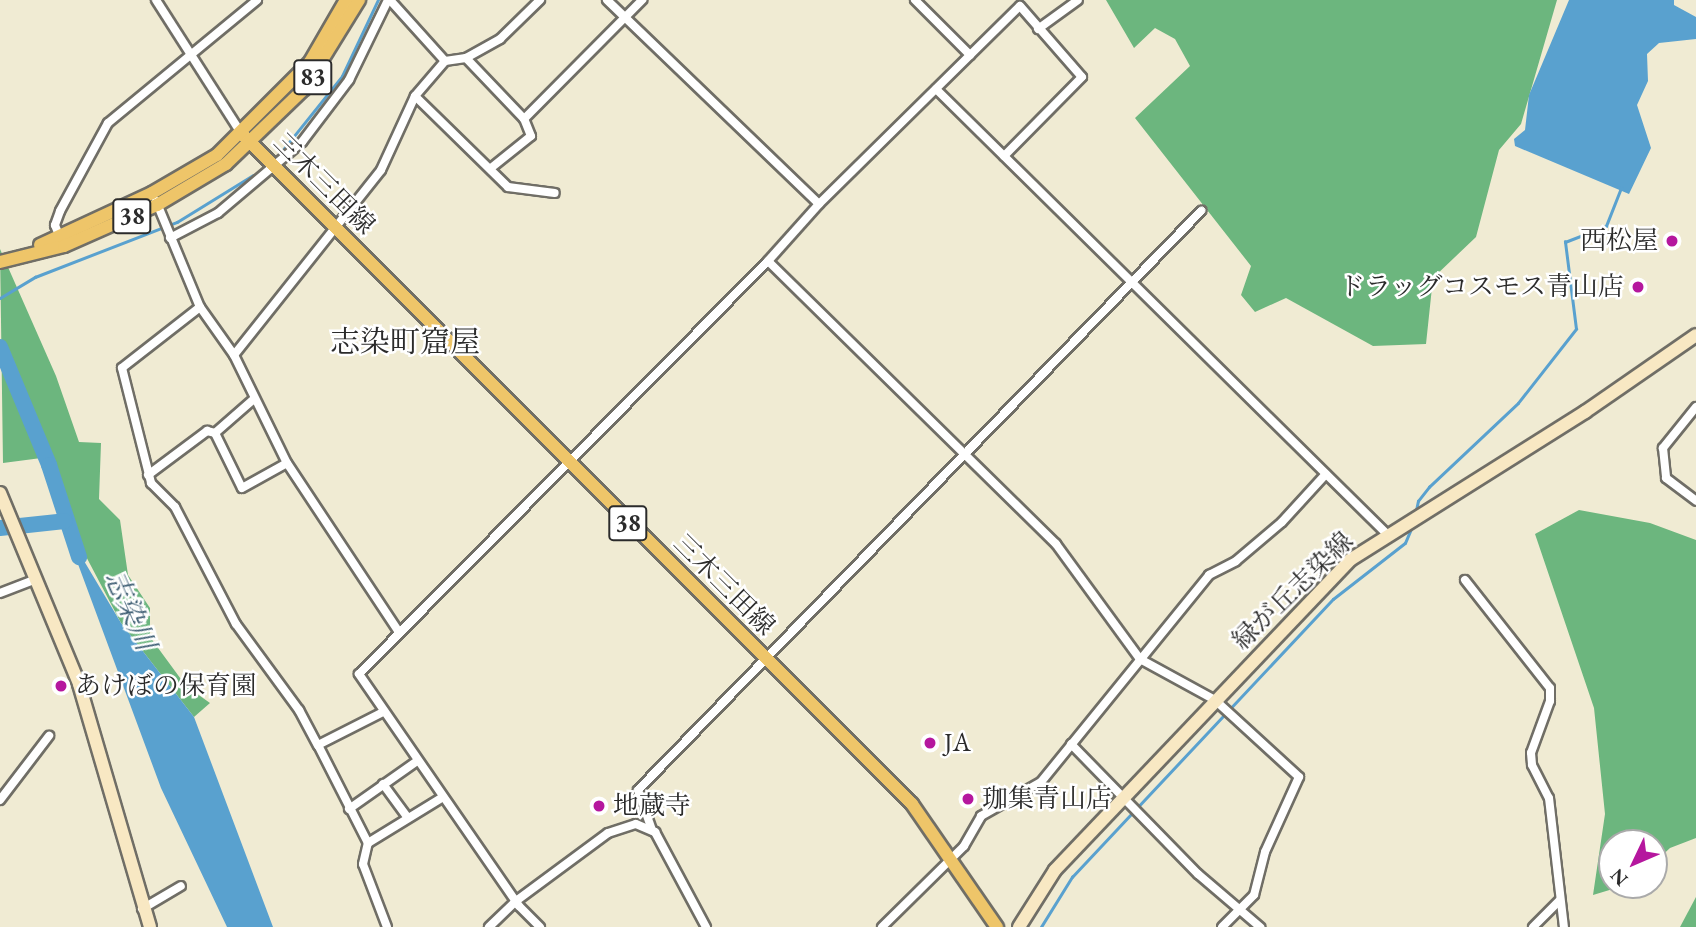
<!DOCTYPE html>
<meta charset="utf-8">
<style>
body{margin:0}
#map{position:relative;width:1696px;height:927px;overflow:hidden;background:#f0ebd3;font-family:"EB Garamond","Noto Serif JP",serif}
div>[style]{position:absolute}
.forest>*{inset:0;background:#6cb67e}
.water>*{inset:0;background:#59a1cf}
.stream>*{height:2.5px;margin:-1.25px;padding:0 1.25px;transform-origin:1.25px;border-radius:1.25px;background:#59a1cf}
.river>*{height:16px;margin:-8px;padding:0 8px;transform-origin:8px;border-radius:8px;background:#59a1cf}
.roads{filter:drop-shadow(2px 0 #706e66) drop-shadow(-2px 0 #706e66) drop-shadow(0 2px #706e66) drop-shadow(0 -2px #706e66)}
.street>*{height:8px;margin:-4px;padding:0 4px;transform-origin:4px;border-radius:4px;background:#fff}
.secondary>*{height:12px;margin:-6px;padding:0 6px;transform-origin:6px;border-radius:6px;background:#f8e8c3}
.primary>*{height:12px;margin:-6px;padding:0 6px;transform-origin:6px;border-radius:6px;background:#eec569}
.dots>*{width:19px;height:19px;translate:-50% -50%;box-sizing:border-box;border:4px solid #fff;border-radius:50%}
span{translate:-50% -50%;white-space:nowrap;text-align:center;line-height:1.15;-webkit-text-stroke:5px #fff;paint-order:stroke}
.shield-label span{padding:2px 5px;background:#fff;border:2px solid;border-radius:5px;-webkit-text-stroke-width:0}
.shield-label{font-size:24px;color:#2b2b2b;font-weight:700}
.street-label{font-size:26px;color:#2b2b2b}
.poi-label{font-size:26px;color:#2b2b2b}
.right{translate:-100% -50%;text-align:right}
.left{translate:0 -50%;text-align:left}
.water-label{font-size:28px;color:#406075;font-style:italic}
.quarter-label{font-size:30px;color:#2b2b2b}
.north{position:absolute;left:1598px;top:829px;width:70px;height:70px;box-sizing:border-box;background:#fff;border:2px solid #aaa;border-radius:50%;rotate:226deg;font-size:19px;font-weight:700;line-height:28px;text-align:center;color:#2b2b2b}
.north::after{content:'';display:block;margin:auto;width:24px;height:32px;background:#b5179e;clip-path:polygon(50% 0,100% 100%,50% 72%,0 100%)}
</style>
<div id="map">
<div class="forest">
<i style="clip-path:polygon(1106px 0,1557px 0,1521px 124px,1499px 150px,1476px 237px,1433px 278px,1426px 344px,1373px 346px,1286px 298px,1255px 312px,1241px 295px,1251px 266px,1135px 118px,1190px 66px,1175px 39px,1155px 28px,1134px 48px)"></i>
<i style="clip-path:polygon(0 249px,56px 376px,79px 442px,101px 443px,99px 499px,120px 520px,128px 575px,150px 608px,150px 637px,186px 686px,210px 703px,194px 717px,121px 623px,80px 545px,49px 457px,3px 463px)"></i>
<i style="clip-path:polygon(1579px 510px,1650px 523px,1696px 540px,1696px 838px,1670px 848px,1654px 863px,1654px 843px,1612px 843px,1612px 885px,1626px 885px,1593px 895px,1605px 814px,1594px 708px,1535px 534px)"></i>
<i style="clip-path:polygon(1696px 897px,1696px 927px,1680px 927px)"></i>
</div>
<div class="water">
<i style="clip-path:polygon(1569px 0,1674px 0,1674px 5px,1696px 17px,1696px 39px,1659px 43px,1647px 54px,1648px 81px,1637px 105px,1651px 148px,1629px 194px,1515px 146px,1514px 139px,1525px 130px,1529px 95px)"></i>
<i style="clip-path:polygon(65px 529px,121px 623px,194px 717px,273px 927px,227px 927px,161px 788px)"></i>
</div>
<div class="stream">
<i style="left:282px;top:151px;width:96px;rotate:-51.3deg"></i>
<i style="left:342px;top:76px;width:84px;rotate:-64.7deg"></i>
<i style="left:0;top:298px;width:41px;rotate:-31deg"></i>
<i style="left:35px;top:277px;width:152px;rotate:-21.2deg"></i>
<i style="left:177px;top:222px;width:89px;rotate:-31.7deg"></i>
<i style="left:1415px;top:515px;width:14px;rotate:-78deg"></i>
<i style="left:1418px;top:501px;width:18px;rotate:-52deg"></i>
<i style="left:1429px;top:487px;width:122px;rotate:-43.3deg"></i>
<i style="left:1518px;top:403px;width:94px;rotate:-51.9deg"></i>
<i style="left:1576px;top:329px;width:88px;rotate:-97.2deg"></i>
<i style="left:1565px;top:242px;width:44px;rotate:-21.3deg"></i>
<i style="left:1606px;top:226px;width:41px;rotate:-68.5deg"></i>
<i style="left:1041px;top:927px;width:59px;rotate:-58.2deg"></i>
<i style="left:1072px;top:877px;width:381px;rotate:-46.8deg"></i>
<i style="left:1333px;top:599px;width:91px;rotate:-37.9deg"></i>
<i style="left:1405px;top:543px;width:21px;rotate:-67deg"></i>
</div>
<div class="river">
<i style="left:0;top:347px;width:128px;rotate:67.4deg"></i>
<i style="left:49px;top:465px;width:97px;rotate:71.9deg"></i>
<i style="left:0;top:528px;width:65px;rotate:-6.1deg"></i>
</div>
<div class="roads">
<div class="street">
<i style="left:156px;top:0;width:158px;rotate:57.4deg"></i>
<i style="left:390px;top:0;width:82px;rotate:48deg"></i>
<i style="left:607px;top:0;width:294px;rotate:43.9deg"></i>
<i style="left:915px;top:0;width:78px;rotate:45deg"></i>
<i style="left:1038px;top:29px;width:49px;rotate:-35.9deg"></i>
<i style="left:466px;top:58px;width:84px;rotate:46.4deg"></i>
<i style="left:524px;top:119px;width:168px;rotate:-45.2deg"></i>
<i style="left:936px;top:89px;width:634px;rotate:44.62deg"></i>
<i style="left:415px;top:96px;width:130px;rotate:44.4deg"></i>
<i style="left:508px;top:187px;width:47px;rotate:7.3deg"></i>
<i style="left:491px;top:168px;width:51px;rotate:-38.7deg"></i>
<i style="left:531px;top:136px;width:18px;rotate:-112deg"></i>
<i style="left:156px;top:201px;width:115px;rotate:67.5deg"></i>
<i style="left:200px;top:307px;width:59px;rotate:54.7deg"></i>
<i style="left:234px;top:355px;width:120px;rotate:63.9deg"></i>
<i style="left:287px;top:463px;width:203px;rotate:56.5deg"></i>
<i style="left:170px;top:238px;width:54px;rotate:-27.5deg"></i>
<i style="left:218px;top:213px;width:110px;rotate:-40.2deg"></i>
<i style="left:302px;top:142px;width:78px;rotate:-52.8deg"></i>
<i style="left:349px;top:80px;width:89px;rotate:-64deg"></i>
<i style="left:61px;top:240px;width:16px;rotate:-112deg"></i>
<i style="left:55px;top:225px;width:15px;rotate:-70deg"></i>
<i style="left:60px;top:211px;width:100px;rotate:-61.4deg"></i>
<i style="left:108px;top:123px;width:193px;rotate:-39.5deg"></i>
<i style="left:768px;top:261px;width:404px;rotate:44.5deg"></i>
<i style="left:1056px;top:544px;width:142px;rotate:53.9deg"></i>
<i style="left:1140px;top:659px;width:85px;rotate:28.7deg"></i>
<i style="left:1215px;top:700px;width:114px;rotate:42.5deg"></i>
<i style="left:1299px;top:777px;width:82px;rotate:114.4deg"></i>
<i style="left:1265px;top:852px;width:44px;rotate:104.3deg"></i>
<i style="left:1254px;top:895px;width:45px;rotate:135deg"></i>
<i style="left:200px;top:307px;width:99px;rotate:142deg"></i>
<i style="left:122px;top:368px;width:119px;rotate:75.8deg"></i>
<i style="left:151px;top:483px;width:34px;rotate:45deg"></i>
<i style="left:175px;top:507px;width:132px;rotate:62.5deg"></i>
<i style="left:236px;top:624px;width:107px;rotate:53.8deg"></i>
<i style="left:299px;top:710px;width:40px;rotate:62deg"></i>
<i style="left:318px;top:745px;width:73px;rotate:-26.9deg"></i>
<i style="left:234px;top:355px;width:236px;rotate:-51.5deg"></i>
<i style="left:381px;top:170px;width:81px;rotate:-65.3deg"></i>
<i style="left:415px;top:96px;width:46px;rotate:-49.4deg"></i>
<i style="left:445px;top:61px;width:21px;rotate:-8deg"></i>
<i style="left:466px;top:58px;width:39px;rotate:-29deg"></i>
<i style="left:500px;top:39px;width:56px;rotate:-44.3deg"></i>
<i style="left:1696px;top:407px;width:53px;rotate:128.8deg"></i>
<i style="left:1663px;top:448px;width:30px;rotate:84deg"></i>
<i style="left:1666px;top:478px;width:38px;rotate:37deg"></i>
<i style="left:215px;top:433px;width:61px;rotate:63.9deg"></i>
<i style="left:242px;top:488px;width:51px;rotate:-29.1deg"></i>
<i style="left:148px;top:475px;width:74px;rotate:-36.7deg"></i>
<i style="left:207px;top:431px;width:8px;rotate:14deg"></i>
<i style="left:215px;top:433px;width:52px;rotate:-41.1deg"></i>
<i style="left:1465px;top:580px;width:137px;rotate:51.8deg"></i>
<i style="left:1550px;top:688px;width:13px;rotate:90deg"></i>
<i style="left:1550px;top:701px;width:55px;rotate:110.1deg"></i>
<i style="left:1531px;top:753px;width:12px;rotate:85deg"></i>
<i style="left:1532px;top:765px;width:37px;rotate:63deg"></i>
<i style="left:1549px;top:798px;width:130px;rotate:83.4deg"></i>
<i style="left:0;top:593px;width:39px;rotate:-21deg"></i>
<i style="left:1071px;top:744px;width:182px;rotate:45.7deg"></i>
<i style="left:1198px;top:874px;width:82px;rotate:40.5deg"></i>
<i style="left:318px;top:745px;width:110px;rotate:63deg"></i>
<i style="left:383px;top:784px;width:42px;rotate:53.7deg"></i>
<i style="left:0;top:800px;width:81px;rotate:-52.6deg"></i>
<i style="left:349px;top:809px;width:83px;rotate:-35.2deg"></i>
<i style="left:652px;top:830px;width:42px;rotate:-109.3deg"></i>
<i style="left:638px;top:790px;width:808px;rotate:-45.8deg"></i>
<i style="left:142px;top:909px;width:45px;rotate:-30.5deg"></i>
<i style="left:387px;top:927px;width:67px;rotate:-110.9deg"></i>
<i style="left:363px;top:864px;width:22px;rotate:-77deg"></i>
<i style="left:368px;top:843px;width:88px;rotate:-31.5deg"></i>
<i style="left:489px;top:927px;width:37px;rotate:-44deg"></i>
<i style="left:516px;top:901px;width:114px;rotate:-36.5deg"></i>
<i style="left:608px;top:833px;width:29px;rotate:-18deg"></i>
<i style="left:636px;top:824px;width:21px;rotate:23deg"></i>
<i style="left:655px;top:832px;width:108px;rotate:61.8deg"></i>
<i style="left:540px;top:927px;width:30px;rotate:-135deg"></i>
<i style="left:519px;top:906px;width:282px;rotate:-124.6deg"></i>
<i style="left:359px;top:674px;width:581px;rotate:-45.28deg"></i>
<i style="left:768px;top:261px;width:76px;rotate:-48.2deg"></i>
<i style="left:819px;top:204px;width:282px;rotate:-44.6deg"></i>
<i style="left:1020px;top:6px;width:94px;rotate:48.9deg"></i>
<i style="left:1082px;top:77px;width:111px;rotate:134.6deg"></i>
<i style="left:882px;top:927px;width:115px;rotate:-44.6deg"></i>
<i style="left:964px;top:846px;width:34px;rotate:-60deg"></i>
<i style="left:981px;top:816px;width:69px;rotate:-29.5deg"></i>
<i style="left:1041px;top:782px;width:267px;rotate:-50.9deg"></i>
<i style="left:1209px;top:575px;width:30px;rotate:-27deg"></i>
<i style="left:1236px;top:561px;width:60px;rotate:-40.3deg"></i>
<i style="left:1282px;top:522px;width:65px;rotate:-47.5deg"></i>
<i style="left:1533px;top:927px;width:38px;rotate:-45deg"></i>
</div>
<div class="secondary">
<i style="left:0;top:493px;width:207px;rotate:67.5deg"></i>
<i style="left:79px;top:684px;width:253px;rotate:73.7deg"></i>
<i style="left:1019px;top:927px;width:67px;rotate:-57.7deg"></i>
<i style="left:1055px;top:870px;width:428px;rotate:-46.4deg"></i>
<i style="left:1350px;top:560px;width:278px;rotate:-32.2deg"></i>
<i style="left:1585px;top:412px;width:135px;rotate:-34.7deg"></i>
</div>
<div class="primary">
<i style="left:241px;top:133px;width:949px;rotate:45deg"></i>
<i style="left:912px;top:804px;width:150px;rotate:55.4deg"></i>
<i style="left:40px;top:245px;width:123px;rotate:-24.9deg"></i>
<i style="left:152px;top:193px;width:75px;rotate:-30.3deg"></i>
<i style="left:217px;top:155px;width:132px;rotate:-45deg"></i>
<i style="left:310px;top:62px;width:72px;rotate:-59.9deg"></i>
<i style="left:0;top:262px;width:66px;rotate:-14deg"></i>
<i style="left:64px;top:246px;width:102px;rotate:-23.8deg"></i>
<i style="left:157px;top:205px;width:80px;rotate:-30.7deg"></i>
<i style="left:226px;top:164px;width:108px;rotate:-43.9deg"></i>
<i style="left:304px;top:89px;width:105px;rotate:-58.3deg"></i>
</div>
</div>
<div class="dots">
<i style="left:1672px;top:241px;background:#b5179e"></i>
<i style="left:1638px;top:287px;background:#b5179e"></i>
<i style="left:61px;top:686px;background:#b5179e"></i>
<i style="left:930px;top:743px;background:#b5179e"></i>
<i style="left:968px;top:799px;background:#b5179e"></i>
<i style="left:599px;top:806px;background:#b5179e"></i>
</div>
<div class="shield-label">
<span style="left:313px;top:77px">83</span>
<span style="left:132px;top:216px">38</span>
<span style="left:628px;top:523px">38</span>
</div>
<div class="street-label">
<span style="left:324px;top:184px;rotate:45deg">三木三田線</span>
<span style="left:724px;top:585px;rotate:45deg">三木三田線</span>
<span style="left:1293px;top:591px;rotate:-44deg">緑が丘志染線</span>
</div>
<div class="poi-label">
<span class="right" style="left:1658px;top:241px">西松屋</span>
<span class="right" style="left:1624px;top:287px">ドラッグコスモス青山店</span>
<span class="left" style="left:75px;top:686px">あけぼの保育園</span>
<span class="left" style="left:944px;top:743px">JA</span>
<span class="left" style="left:982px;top:799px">珈集青山店</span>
<span class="left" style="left:613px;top:806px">地蔵寺</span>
</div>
<div class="water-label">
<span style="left:131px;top:610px;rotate:66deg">志染川</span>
</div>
<div class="quarter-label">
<span style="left:405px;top:342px">志染町窟屋</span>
</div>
<div class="north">N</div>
</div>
